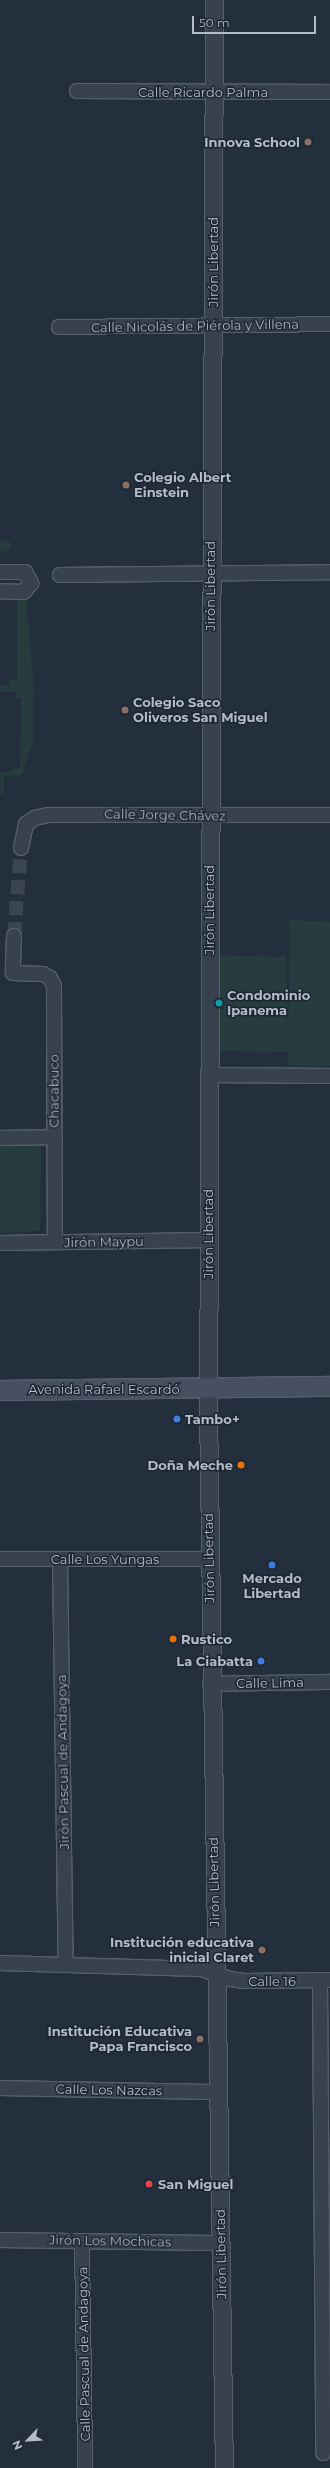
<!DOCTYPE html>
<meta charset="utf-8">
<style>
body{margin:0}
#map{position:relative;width:330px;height:2468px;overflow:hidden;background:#242f3e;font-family:Montserrat,sans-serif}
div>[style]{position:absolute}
.green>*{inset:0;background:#263c3f}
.round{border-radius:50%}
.minor-tunnel>*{height:14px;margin-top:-7px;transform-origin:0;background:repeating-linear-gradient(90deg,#3a4453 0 14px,transparent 0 21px)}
.roads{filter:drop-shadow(1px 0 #565f6c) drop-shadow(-1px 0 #565f6c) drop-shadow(0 1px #565f6c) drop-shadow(0 -1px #565f6c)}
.minor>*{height:14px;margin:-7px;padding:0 7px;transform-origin:7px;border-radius:7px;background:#38414e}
.tertiary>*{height:17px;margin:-8.5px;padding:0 8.5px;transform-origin:8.5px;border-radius:8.5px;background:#38414e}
.secondary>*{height:19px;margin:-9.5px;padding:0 9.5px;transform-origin:9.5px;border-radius:9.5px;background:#465061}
.dots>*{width:11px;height:11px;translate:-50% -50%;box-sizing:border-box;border:2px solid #1d2633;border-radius:50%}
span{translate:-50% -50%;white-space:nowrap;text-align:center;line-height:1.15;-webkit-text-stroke:3px #1d2633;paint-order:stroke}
.street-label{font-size:13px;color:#b4bcc9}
.poi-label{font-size:13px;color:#b4bcc9;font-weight:700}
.right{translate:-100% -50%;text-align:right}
.left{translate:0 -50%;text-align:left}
.north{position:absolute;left:8px;top:2420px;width:40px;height:40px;-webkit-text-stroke:3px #1d2633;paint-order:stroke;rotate:245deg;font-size:11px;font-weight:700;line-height:16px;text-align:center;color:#b4bcc9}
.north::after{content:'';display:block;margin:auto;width:14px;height:18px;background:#b4bcc9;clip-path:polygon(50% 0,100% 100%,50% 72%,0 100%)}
.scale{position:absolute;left:192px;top:16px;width:124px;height:18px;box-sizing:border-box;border:2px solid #b4bcc9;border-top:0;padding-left:5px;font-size:12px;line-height:14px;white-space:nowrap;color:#b4bcc9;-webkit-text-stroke:3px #1d2633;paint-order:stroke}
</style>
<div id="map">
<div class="green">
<i class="round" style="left:-1px;top:540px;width:12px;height:12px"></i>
<i style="clip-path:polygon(25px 585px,34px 689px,33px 741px,22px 775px,4px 776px,4px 793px,0 794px,0 772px,11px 772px,12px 768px,20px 769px,21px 698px,16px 698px,16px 692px,0 692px,0 685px,9px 685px,9px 680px,17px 680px,17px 599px,0 596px,0 598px,0 591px)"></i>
<i style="clip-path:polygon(290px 920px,330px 922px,330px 1066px,288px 1065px,288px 1052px,209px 1051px,209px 955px,286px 957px,288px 1045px)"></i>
<i style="clip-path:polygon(41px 1144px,40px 1231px,0 1233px,0 1145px)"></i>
<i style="clip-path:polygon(326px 2166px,330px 2166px,330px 2283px,326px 2283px)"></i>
</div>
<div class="minor-tunnel">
<i style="left:14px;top:936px;width:88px;rotate:-85.5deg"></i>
</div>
<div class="roads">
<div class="minor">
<i style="left:77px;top:91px;width:253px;rotate:0.2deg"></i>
<i style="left:59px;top:327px;width:271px;rotate:-0.6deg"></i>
<i style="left:0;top:572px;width:25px"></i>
<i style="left:25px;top:572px;width:13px;rotate:61deg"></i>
<i style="left:31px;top:583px;width:11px;rotate:128deg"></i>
<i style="left:24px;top:592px;width:24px;rotate:-178deg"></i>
<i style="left:60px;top:575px;width:270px;rotate:-0.6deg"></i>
<i style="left:21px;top:848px;width:25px;rotate:-78deg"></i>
<i style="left:26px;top:824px;width:11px;rotate:-34deg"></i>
<i style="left:35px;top:818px;width:13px;rotate:-13deg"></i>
<i style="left:48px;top:815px;width:282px"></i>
<i style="left:14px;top:936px;width:37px;rotate:92deg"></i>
<i style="left:13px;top:973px;width:30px;rotate:2deg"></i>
<i style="left:43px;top:974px;width:8px;rotate:30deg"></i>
<i style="left:50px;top:978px;width:9px;rotate:63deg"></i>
<i style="left:54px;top:986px;width:256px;rotate:89.8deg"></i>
<i style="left:209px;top:1075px;width:121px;rotate:0.5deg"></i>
<i style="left:0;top:1138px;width:55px;rotate:-1deg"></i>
<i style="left:0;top:1243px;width:208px;rotate:-0.8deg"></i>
<i style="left:0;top:1559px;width:209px"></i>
<i style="left:60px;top:1559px;width:405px;rotate:89.2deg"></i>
<i style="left:210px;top:1684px;width:120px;rotate:-1deg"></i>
<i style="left:0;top:1963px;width:201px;rotate:1.7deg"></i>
<i style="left:201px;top:1969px;width:31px;rotate:19deg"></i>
<i style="left:230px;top:1979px;width:15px;rotate:8deg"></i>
<i style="left:245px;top:1981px;width:85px;rotate:-0.7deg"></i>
<i style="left:320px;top:1980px;width:473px;rotate:89.6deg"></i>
<i style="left:0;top:2088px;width:218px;rotate:1.1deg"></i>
<i style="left:0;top:2240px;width:221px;rotate:0.8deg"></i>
<i style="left:82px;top:2241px;width:227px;rotate:89.2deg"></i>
</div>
<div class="tertiary">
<i style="left:214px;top:0;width:1408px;rotate:90.24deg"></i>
<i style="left:208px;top:1408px;width:1060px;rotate:89.14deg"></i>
</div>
<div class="secondary">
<i style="left:0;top:1390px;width:330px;rotate:-0.7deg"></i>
</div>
</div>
<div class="dots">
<i style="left:308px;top:142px;background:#8d6e63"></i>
<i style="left:126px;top:485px;background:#8d6e63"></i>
<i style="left:125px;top:710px;background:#8d6e63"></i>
<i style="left:219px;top:1003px;background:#0f9aa8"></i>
<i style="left:177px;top:1419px;background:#3f7fe0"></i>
<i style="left:241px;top:1465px;background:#e8710a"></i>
<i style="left:272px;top:1565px;background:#3f7fe0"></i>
<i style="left:173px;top:1639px;background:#e8710a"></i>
<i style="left:261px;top:1661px;background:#3f7fe0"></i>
<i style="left:262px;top:1950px;background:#8d6e63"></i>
<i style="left:200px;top:2039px;background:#8d6e63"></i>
<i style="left:149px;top:2184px;background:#e0444e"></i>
</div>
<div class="street-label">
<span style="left:203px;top:92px">Calle Ricardo Palma</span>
<span style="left:213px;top:262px;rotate:-90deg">Jirón Libertad</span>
<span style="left:195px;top:326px;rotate:-1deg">Calle Nicolás de Piérola y Villena</span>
<span style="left:210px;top:586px;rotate:-90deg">Jirón Libertad</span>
<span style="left:165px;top:815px;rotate:1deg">Calle Jorge Chávez</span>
<span style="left:209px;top:910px;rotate:-90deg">Jirón Libertad</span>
<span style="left:54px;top:1091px;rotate:-90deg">Chacabuco</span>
<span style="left:208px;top:1234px;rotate:-90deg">Jirón Libertad</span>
<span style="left:104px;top:1242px;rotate:-1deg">Jirón Maypu</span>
<span style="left:104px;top:1389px">Avenida Rafael Escardó</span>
<span style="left:209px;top:1558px;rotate:-91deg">Jirón Libertad</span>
<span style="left:105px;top:1559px">Calle Los Yungas</span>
<span style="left:270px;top:1683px;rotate:-1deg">Calle Lima</span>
<span style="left:63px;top:1762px;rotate:-91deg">Jirón Pascual de Andagoya</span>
<span style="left:214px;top:1882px;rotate:-91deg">Jirón Libertad</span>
<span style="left:272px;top:1981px">Calle 16</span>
<span style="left:109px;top:2090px;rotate:1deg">Calle Los Nazcas</span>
<span style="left:110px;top:2241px;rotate:1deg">Jirón Los Mochicas</span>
<span style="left:221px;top:2254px;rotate:-91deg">Jirón Libertad</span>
<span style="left:84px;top:2354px;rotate:-91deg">Calle Pascual de Andagoya</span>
</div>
<div class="poi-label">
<span class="right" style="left:300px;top:142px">Innova School</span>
<span class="left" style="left:134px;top:485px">Colegio Albert<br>Einstein</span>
<span class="left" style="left:133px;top:710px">Colegio Saco<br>Oliveros San Miguel</span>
<span class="left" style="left:227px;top:1003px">Condominio<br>Ipanema</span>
<span class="left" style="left:185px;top:1419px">Tambo+</span>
<span class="right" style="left:233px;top:1465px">Doña Meche</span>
<span style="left:272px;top:1586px">Mercado<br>Libertad</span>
<span class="left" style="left:181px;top:1639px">Rustico</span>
<span class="right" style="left:253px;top:1661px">La Ciabatta</span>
<span class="right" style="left:254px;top:1950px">Institución educativa<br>inicial Claret</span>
<span class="right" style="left:192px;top:2039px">Institución Educativa<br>Papa Francisco</span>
<span class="left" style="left:158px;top:2184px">San Miguel</span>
</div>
<div class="north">N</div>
<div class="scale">50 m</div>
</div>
